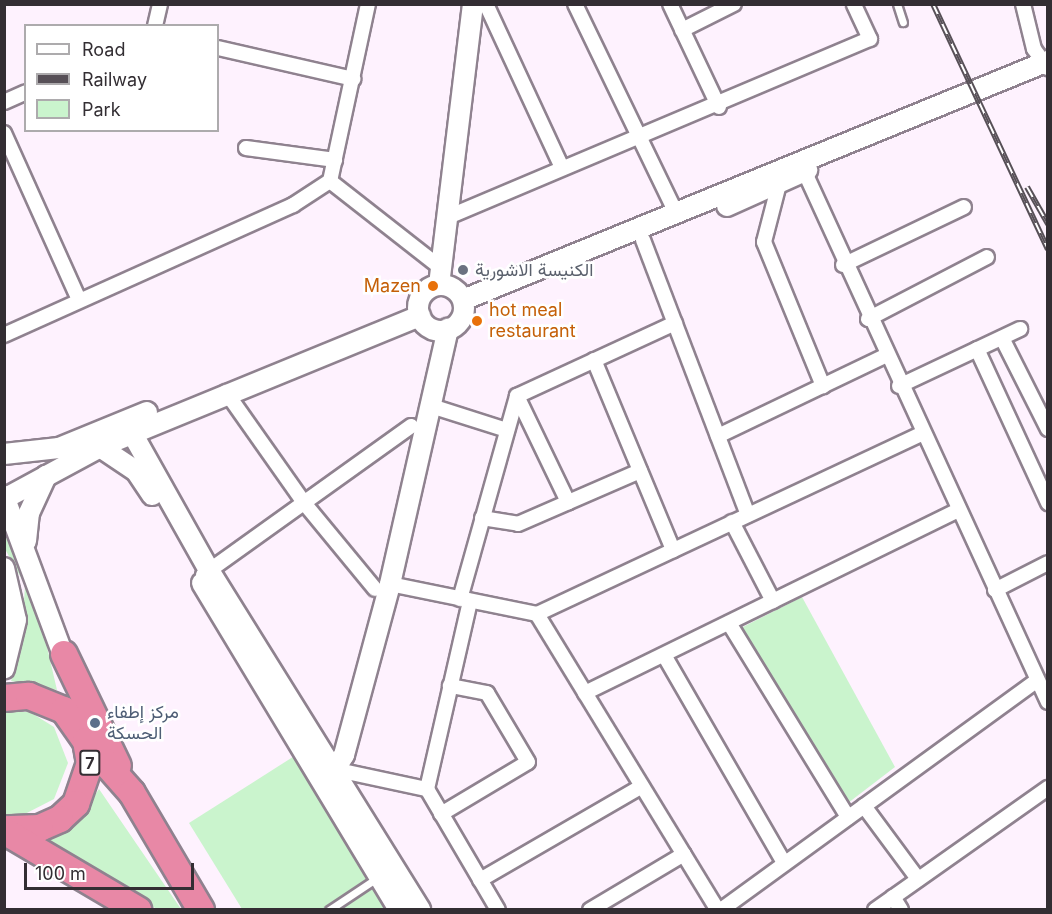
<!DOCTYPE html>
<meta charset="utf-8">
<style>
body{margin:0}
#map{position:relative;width:1052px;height:914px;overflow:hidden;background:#fef2fe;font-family:Inter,Vazirmatn,sans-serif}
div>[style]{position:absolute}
.green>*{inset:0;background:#caf4cd}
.roads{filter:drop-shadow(2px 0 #8f828f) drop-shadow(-2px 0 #8f828f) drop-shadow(0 2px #8f828f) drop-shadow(0 -2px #8f828f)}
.lane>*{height:7px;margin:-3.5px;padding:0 3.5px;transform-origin:3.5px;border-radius:3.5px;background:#fff}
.street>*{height:14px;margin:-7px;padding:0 7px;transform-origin:7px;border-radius:7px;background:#fff}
.secondary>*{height:20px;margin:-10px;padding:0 10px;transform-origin:10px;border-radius:10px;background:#fff}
.secondary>.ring{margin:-10px;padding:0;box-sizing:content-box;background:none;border:20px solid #fff;border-radius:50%}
.highway>*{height:26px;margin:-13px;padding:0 13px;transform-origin:13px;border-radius:13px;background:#e888a6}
.rail>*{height:6px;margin-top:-3px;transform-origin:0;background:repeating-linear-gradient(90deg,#fff 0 11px,#575057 0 22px);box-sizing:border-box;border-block:2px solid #575057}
.dots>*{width:16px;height:16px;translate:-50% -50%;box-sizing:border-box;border:3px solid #fff;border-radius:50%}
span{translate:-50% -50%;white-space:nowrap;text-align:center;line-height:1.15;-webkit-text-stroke:5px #fff;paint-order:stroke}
.shield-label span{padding:2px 4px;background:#fff;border:2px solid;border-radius:4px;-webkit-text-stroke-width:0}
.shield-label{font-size:16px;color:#332e33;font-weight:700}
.worship-label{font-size:18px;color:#5b616d}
.left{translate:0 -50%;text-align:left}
.food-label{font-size:18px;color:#c56008}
.right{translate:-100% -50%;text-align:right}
.service-label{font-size:18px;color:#4e5e75}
.frame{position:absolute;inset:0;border:6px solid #332e33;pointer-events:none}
.legend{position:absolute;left:24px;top:24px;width:195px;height:108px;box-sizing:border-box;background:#fff;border:2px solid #adabad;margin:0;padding:8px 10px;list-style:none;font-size:18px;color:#332e33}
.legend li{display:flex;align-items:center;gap:12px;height:30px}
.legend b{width:30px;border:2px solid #adabad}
.scale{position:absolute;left:24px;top:863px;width:170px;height:27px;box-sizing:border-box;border:3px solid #332e33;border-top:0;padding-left:8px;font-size:18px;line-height:21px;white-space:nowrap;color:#332e33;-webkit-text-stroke:4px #fff;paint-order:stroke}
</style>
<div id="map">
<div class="green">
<i style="clip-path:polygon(4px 533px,37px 604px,57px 690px,11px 681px,21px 651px,25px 585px,5px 549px)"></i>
<i style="clip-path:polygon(802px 597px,895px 767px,848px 803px,739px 629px)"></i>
<i style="clip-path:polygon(4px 711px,30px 712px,54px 727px,68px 763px,54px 799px,21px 816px,5px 815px)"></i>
<i style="clip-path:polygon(296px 755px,390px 909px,242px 909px,189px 823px)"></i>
<i style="clip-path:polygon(99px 789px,181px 909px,157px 909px,43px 844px,72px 828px)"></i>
</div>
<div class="roads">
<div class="lane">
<i style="left:897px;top:4px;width:19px;rotate:72deg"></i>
<i style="left:329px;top:910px;width:58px;rotate:-33.7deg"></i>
</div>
<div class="street">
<i style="left:368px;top:4px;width:181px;rotate:102.1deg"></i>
<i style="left:330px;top:181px;width:141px;rotate:38.1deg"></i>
<i style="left:486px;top:4px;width:181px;rotate:65.1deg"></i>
<i style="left:575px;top:4px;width:232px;rotate:64.2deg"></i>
<i style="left:670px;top:4px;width:114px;rotate:64.6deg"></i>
<i style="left:1023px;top:4px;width:46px;rotate:76.3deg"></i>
<i style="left:1034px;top:49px;width:24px;rotate:54deg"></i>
<i style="left:155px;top:26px;width:23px;rotate:-77deg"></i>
<i style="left:682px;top:30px;width:58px;rotate:-26.6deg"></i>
<i style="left:218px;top:48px;width:139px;rotate:12.9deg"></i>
<i style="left:4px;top:102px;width:24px;rotate:-24deg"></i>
<i style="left:4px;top:133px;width:183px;rotate:65.8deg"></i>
<i style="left:246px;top:148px;width:90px;rotate:7.7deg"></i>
<i style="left:801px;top:164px;width:592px;rotate:65.34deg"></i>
<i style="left:779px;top:184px;width:60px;rotate:104.5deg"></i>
<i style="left:764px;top:242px;width:156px;rotate:67.7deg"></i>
<i style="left:448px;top:217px;width:458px;rotate:-22.9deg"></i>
<i style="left:870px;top:39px;width:38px;rotate:-115deg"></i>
<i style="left:643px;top:240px;width:294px;rotate:69.1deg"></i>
<i style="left:843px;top:265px;width:134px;rotate:-25.6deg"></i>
<i style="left:868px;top:319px;width:134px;rotate:-27.5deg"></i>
<i style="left:4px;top:335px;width:317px;rotate:-24.2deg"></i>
<i style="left:293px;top:205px;width:44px;rotate:-33deg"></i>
<i style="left:1002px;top:338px;width:102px;rotate:63.2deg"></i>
<i style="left:977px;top:349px;width:170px;rotate:65.2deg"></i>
<i style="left:594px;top:360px;width:206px;rotate:67.4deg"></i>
<i style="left:899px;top:386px;width:134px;rotate:-25.2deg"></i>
<i style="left:226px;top:392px;width:137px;rotate:54.8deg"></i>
<i style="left:305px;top:504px;width:110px;rotate:50.5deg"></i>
<i style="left:517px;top:396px;width:118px;rotate:64.3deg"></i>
<i style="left:428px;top:405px;width:83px;rotate:17.6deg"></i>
<i style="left:718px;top:436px;width:185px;rotate:-25.6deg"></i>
<i style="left:482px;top:518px;width:36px;rotate:9deg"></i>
<i style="left:518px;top:524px;width:133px;rotate:-23.5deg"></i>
<i style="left:732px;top:522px;width:89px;rotate:62.6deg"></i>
<i style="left:203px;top:575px;width:256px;rotate:-35.6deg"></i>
<i style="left:390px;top:584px;width:150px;rotate:11.5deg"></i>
<i style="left:537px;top:614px;width:424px;rotate:-25.1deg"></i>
<i style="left:995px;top:590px;width:59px;rotate:-27deg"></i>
<i style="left:460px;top:599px;width:211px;rotate:-74.3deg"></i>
<i style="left:517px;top:396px;width:174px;rotate:-24.8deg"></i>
<i style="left:537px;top:614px;width:347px;rotate:58.6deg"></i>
<i style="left:729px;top:623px;width:228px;rotate:58.5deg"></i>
<i style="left:664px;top:655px;width:240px;rotate:60deg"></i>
<i style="left:585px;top:693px;width:414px;rotate:-26.1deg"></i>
<i style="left:338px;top:770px;width:91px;rotate:12.1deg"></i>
<i style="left:427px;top:789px;width:140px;rotate:59.6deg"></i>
<i style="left:427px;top:789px;width:193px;rotate:-77.1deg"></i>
<i style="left:864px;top:806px;width:91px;rotate:53.5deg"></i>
<i style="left:441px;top:814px;width:101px;rotate:-30.9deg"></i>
<i style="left:528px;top:762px;width:80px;rotate:-120.7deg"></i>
<i style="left:487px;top:693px;width:38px;rotate:-169deg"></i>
<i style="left:480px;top:880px;width:187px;rotate:-30.1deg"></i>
<i style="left:893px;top:897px;width:15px;rotate:58deg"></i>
<i style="left:590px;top:910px;width:109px;rotate:-30.8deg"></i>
<i style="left:721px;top:910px;width:391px;rotate:-36deg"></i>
<i style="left:875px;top:910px;width:212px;rotate:-35.2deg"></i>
</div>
<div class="secondary">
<i style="left:727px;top:206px;width:88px;rotate:-24.2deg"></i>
<i style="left:439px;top:285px;width:283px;rotate:-83.1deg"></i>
<i class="ring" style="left:418px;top:285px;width:26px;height:26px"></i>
<i style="left:463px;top:300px;width:632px;rotate:-22.22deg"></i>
<i style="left:132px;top:433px;width:159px;rotate:60.7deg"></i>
<i style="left:210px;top:572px;width:398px;rotate:58.1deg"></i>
<i style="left:100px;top:447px;width:43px;rotate:33.7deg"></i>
<i style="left:136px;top:471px;width:29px;rotate:56deg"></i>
<i style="left:4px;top:454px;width:55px;rotate:-6.2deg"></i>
<i style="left:59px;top:448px;width:95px;rotate:-22.2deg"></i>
<i style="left:4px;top:496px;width:184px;rotate:69.6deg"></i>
<i style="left:4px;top:499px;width:109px;rotate:-28.4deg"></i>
<i style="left:100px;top:447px;width:346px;rotate:-22.3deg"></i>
<i style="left:26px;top:541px;width:28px;rotate:-84deg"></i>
<i style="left:29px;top:513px;width:41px;rotate:-65.3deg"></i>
<i style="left:4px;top:568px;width:53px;rotate:77deg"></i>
<i style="left:16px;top:620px;width:50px;rotate:103.8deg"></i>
<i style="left:202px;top:583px;width:382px;rotate:58.9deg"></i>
<i style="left:331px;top:775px;width:24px;rotate:-57deg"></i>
<i style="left:344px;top:755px;width:177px;rotate:-74.9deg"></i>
<i style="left:390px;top:584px;width:262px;rotate:-77.2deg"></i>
</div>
<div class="highway">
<i style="left:64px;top:654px;width:124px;rotate:64.3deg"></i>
<i style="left:4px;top:698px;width:25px;rotate:-5deg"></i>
<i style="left:29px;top:696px;width:38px;rotate:22deg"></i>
<i style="left:64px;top:710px;width:38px;rotate:55deg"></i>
<i style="left:86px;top:741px;width:22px;rotate:80deg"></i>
<i style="left:90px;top:763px;width:43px;rotate:108.9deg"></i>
<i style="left:76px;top:804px;width:22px;rotate:137deg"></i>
<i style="left:60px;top:819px;width:22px;rotate:156deg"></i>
<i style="left:40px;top:828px;width:36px;rotate:178deg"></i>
<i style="left:86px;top:741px;width:69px;rotate:48.5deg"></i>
<i style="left:132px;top:793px;width:136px;rotate:59.5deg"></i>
<i style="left:4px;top:831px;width:156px;rotate:30.5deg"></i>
</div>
</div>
<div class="rail">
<i style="left:933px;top:4px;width:271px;rotate:64.9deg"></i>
<i style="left:1027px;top:187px;width:43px;rotate:60.4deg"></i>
</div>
<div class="dots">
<i style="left:463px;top:270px;background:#6b7280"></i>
<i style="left:433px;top:286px;background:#e8710a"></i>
<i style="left:477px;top:321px;background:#e8710a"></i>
<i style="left:95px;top:723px;background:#5c6f8a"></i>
</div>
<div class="shield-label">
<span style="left:90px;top:763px">7</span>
</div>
<div class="worship-label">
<span class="left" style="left:475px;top:270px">الكنيسة الاشورية</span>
</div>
<div class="food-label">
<span class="right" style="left:421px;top:286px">Mazen</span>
<span class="left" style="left:489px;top:321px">hot meal<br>restaurant</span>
</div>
<div class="service-label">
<span class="left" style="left:107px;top:723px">مركز إطفاء<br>الحسكة</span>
</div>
<div class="frame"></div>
<ul class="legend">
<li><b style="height:8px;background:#fff"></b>Road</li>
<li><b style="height:8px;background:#575057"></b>Railway</li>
<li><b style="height:16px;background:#caf4cd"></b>Park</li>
</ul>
<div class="scale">100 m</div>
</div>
